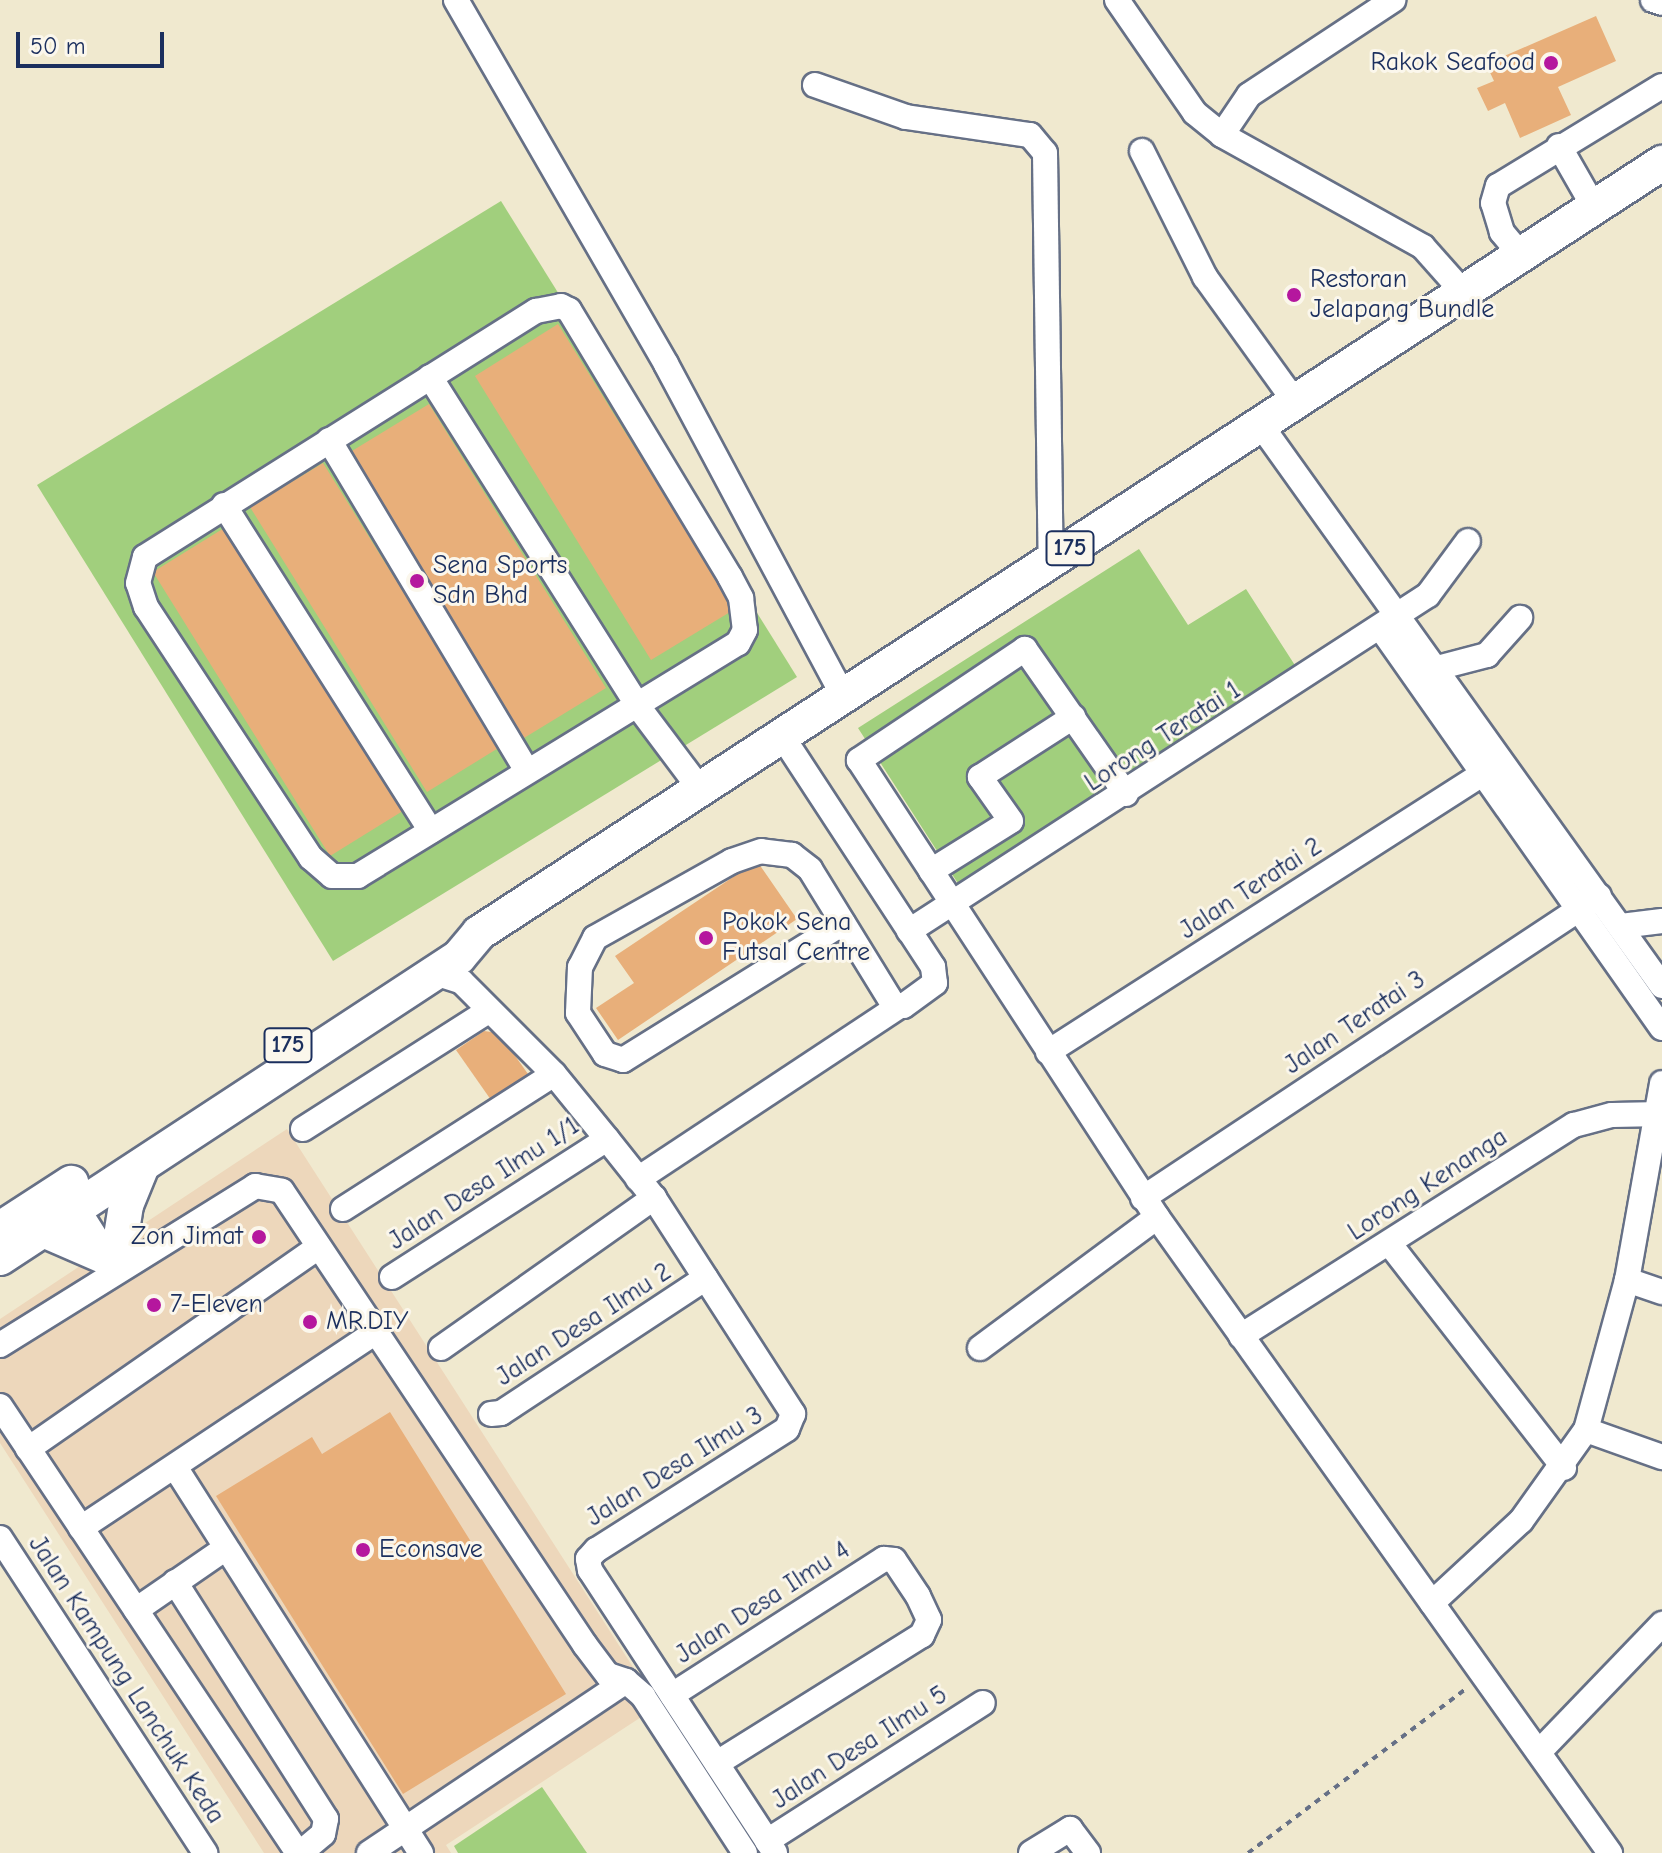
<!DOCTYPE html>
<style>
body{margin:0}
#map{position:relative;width:1662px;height:1853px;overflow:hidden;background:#f0e9cf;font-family:"Comic Neue",sans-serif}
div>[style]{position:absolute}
.built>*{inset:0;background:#edd7bb}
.green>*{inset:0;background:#a1cf7d}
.building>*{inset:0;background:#e8af7a}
.path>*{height:4px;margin-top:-2px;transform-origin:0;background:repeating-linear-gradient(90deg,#667086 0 6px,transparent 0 12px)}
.roads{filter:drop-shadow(2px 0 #667086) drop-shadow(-2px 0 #667086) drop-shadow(0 2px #667086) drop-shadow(0 -2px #667086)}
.minor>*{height:24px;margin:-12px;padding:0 12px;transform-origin:12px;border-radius:12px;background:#fff}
.highway>*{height:34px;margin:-17px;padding:0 17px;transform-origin:17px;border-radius:17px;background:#fff}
.dots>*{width:22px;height:22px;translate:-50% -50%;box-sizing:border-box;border:4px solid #fbf7ec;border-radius:50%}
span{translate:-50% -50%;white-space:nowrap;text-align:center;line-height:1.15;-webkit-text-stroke:6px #fbf7ec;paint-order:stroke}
.shield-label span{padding:2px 6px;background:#fbf7ec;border:2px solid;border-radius:6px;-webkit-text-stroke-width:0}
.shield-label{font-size:24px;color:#1b2f5e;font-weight:700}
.poi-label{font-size:26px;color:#1b2f5e}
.right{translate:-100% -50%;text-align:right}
.left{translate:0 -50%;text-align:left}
.street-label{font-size:26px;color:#1b2f5e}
.scale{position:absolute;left:16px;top:32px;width:148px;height:36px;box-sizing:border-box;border:4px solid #1b2f5e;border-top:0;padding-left:10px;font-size:24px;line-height:28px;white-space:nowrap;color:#1b2f5e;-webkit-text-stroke:6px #fbf7ec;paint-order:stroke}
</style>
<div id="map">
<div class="built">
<i style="clip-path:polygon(287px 1129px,658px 1706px,446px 1845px,451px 1853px,264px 1853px,0 1443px,0 1319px)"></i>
</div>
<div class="green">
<i style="clip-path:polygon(501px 201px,797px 677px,333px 961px,37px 485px)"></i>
<i style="clip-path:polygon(1139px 549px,1188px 625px,1246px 589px,1298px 670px,959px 885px,858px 728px)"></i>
<i style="clip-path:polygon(542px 1787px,587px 1853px,458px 1853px,454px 1846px)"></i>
</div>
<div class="building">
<i style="clip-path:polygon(1596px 16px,1616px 61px,1558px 87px,1571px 115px,1520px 138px,1505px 103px,1488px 111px,1477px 88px,1494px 81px,1486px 64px)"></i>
<i style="clip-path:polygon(558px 324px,735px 609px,651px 660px,475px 376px)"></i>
<i style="clip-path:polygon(429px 404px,606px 688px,524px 738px,347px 454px)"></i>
<i style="clip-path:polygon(323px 463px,500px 747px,427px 792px,250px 507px)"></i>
<i style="clip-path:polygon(229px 525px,406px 809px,330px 856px,153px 572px)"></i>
<i style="clip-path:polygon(757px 861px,797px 919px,618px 1040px,596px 1008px,634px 983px,615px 956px)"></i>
<i style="clip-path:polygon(484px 1031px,499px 1033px,528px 1074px,491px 1100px,456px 1050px)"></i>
<i style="clip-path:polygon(390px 1412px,566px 1694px,403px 1794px,216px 1496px,312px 1437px,322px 1454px)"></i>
</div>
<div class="path">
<i style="left:1248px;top:1853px;width:274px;rotate:-37deg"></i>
</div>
<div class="roads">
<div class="minor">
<i style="left:456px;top:0;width:420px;rotate:60deg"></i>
<i style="left:666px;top:364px;width:376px;rotate:61.9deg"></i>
<i style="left:1117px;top:0;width:137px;rotate:55.4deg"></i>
<i style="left:1195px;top:113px;width:35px;rotate:39deg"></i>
<i style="left:1222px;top:135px;width:230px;rotate:29.1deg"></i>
<i style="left:1423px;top:247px;width:60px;rotate:48.4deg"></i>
<i style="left:1653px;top:0;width:9px;rotate:18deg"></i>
<i style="left:815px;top:85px;width:96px;rotate:19.4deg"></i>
<i style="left:906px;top:117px;width:125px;rotate:8.3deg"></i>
<i style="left:1030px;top:135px;width:23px;rotate:50deg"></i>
<i style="left:1045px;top:153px;width:407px;rotate:89.2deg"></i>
<i style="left:1222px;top:135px;width:48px;rotate:-56deg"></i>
<i style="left:1249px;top:95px;width:173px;rotate:-33.4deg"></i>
<i style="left:1559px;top:146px;width:70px;rotate:60.2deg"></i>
<i style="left:1142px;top:151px;width:141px;rotate:63.4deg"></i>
<i style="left:1205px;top:277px;width:154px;rotate:54.2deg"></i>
<i style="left:1521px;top:255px;width:30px;rotate:-130deg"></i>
<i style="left:1502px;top:232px;width:30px;rotate:-107deg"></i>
<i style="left:1493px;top:203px;width:18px;rotate:-74deg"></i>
<i style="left:1498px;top:186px;width:192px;rotate:-31.4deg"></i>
<i style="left:561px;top:306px;width:9px;rotate:27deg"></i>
<i style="left:569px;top:310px;width:312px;rotate:58.9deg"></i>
<i style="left:730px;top:577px;width:24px;rotate:62deg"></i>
<i style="left:741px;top:598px;width:32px;rotate:83deg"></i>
<i style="left:745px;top:630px;width:15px;rotate:118deg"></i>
<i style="left:738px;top:643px;width:446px;rotate:148.5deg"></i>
<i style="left:358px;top:876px;width:26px;rotate:180deg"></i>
<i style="left:332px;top:876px;width:28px;rotate:-139deg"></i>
<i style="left:311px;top:858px;width:300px;rotate:-123.3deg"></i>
<i style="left:146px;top:607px;width:25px;rotate:-108deg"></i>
<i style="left:138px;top:583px;width:27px;rotate:-75deg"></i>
<i style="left:145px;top:557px;width:462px;rotate:-32.2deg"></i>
<i style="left:536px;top:311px;width:25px;rotate:-11deg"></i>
<i style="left:430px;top:377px;width:388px;rotate:57.7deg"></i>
<i style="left:637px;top:705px;width:105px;rotate:53.1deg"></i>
<i style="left:1260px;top:424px;width:691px;rotate:54.42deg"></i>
<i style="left:329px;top:440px;width:386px;rotate:59.1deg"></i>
<i style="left:224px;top:505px;width:386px;rotate:57.6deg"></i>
<i style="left:1380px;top:627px;width:490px;rotate:54.9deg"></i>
<i style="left:1437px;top:668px;width:52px;rotate:-14.6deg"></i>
<i style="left:1487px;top:655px;width:50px;rotate:-48.3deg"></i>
<i style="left:782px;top:736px;width:276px;rotate:56.8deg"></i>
<i style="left:933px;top:967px;width:16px;rotate:83deg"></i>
<i style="left:935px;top:983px;width:39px;rotate:144deg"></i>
<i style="left:903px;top:1006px;width:10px;rotate:-169deg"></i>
<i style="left:893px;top:1004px;width:158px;rotate:-121.6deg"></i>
<i style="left:810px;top:869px;width:23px;rotate:-142deg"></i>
<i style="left:792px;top:855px;width:31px;rotate:-173deg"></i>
<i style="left:761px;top:851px;width:31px;rotate:161deg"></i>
<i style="left:732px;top:861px;width:157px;rotate:150.7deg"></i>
<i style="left:595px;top:938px;width:33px;rotate:117deg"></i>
<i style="left:580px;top:967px;width:46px;rotate:92.5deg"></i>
<i style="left:578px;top:1013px;width:49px;rotate:56.6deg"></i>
<i style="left:605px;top:1054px;width:19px;rotate:18deg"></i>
<i style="left:623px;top:1060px;width:259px;rotate:-31.9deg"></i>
<i style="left:1126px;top:794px;width:177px;rotate:-124.9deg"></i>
<i style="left:1025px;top:649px;width:200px;rotate:146.2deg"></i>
<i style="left:859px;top:760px;width:546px;rotate:56.89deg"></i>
<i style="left:1157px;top:1217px;width:781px;rotate:54.54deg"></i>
<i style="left:931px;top:871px;width:94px;rotate:-32deg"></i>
<i style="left:1011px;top:821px;width:54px;rotate:-125.2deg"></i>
<i style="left:980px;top:777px;width:111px;rotate:-32.8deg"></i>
<i style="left:1621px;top:926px;width:41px;rotate:-7deg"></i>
<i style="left:909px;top:931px;width:618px;rotate:-32.92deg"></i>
<i style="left:1428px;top:595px;width:67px;rotate:-53.5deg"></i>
<i style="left:435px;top:973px;width:28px;rotate:18deg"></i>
<i style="left:462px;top:982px;width:130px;rotate:45deg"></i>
<i style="left:554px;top:1074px;width:84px;rotate:50.8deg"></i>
<i style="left:607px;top:1139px;width:75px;rotate:51.5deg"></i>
<i style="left:654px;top:1198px;width:257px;rotate:57.2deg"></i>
<i style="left:793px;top:1414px;width:16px;rotate:112deg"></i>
<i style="left:787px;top:1429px;width:226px;rotate:147.6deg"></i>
<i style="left:596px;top:1550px;width:12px;rotate:132deg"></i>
<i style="left:588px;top:1559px;width:11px;rotate:80deg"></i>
<i style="left:590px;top:1570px;width:338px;rotate:56.8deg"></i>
<i style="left:1048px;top:1052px;width:518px;rotate:-32.62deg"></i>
<i style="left:303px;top:1129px;width:219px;rotate:-32.5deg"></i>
<i style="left:638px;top:1179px;width:313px;rotate:-33.5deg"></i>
<i style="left:1143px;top:1198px;width:547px;rotate:-33.52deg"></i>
<i style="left:77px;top:1208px;width:62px;rotate:57.6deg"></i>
<i style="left:343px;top:1209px;width:250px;rotate:-32.6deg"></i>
<i style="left:1389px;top:1243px;width:285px;rotate:52.1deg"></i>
<i style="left:392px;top:1277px;width:255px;rotate:-32.7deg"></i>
<i style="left:1627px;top:1280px;width:37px;rotate:19deg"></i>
<i style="left:1241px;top:1336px;width:394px;rotate:-32.4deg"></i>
<i style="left:1574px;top:1125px;width:39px;rotate:-15deg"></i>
<i style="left:1612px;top:1115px;width:50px;rotate:-1.1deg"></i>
<i style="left:0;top:1345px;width:301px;rotate:-31.9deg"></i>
<i style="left:255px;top:1186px;width:27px;rotate:10deg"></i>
<i style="left:282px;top:1191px;width:546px;rotate:56.28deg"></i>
<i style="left:585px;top:1645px;width:38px;rotate:53deg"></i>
<i style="left:608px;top:1675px;width:19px;rotate:18deg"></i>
<i style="left:626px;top:1681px;width:23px;rotate:41deg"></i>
<i style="left:643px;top:1696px;width:187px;rotate:57deg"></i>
<i style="left:441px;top:1348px;width:261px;rotate:-35.2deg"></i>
<i style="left:980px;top:1348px;width:220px;rotate:-36.5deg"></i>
<i style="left:0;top:1406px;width:537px;rotate:56.31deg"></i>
<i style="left:491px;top:1414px;width:10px;rotate:-6deg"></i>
<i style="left:501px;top:1413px;width:245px;rotate:-33.4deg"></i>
<i style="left:1586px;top:1430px;width:81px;rotate:19.6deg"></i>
<i style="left:28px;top:1449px;width:354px;rotate:-34.8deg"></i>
<i style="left:175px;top:1467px;width:458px;rotate:57.5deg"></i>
<i style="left:81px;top:1528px;width:354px;rotate:-33.6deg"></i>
<i style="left:0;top:1538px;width:376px;rotate:56.9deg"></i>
<i style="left:175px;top:1582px;width:281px;rotate:57.5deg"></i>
<i style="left:326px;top:1819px;width:15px;rotate:101deg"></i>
<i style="left:323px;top:1834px;width:30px;rotate:140deg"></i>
<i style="left:1432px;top:1603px;width:121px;rotate:-42.7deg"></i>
<i style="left:1521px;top:1521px;width:112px;rotate:-54.5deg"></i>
<i style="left:1586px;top:1430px;width:156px;rotate:-74.7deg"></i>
<i style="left:1627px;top:1280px;width:200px;rotate:-79.9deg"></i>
<i style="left:136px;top:1610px;width:109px;rotate:-34.6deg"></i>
<i style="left:672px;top:1695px;width:252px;rotate:-32.7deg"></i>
<i style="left:884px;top:1559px;width:10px;rotate:6deg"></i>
<i style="left:894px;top:1560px;width:43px;rotate:56.3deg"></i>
<i style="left:918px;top:1596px;width:26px;rotate:65deg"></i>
<i style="left:929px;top:1620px;width:17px;rotate:115deg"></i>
<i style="left:922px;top:1635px;width:242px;rotate:148deg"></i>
<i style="left:1539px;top:1752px;width:178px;rotate:-46.1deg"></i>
<i style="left:767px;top:1841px;width:256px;rotate:-32.6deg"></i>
<i style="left:369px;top:1853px;width:309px;rotate:-33.8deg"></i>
<i style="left:1031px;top:1853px;width:46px;rotate:-31.6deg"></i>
<i style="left:1070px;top:1829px;width:30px;rotate:53deg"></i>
</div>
<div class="highway">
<i style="left:0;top:1229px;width:85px;rotate:-32.9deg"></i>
<i style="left:43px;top:1230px;width:73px;rotate:23.4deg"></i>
<i style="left:120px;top:1243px;width:38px;rotate:-81deg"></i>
<i style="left:126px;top:1205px;width:42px;rotate:-67.7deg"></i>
<i style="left:0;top:1258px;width:549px;rotate:-33.26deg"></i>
<i style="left:459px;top:957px;width:31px;rotate:-50deg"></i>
<i style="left:479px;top:933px;width:1412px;rotate:-33.06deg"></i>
</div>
</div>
<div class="dots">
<i style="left:1551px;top:63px;background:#b5179e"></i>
<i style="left:1294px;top:295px;background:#b5179e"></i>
<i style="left:417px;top:581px;background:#b5179e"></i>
<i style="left:706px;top:938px;background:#b5179e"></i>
<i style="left:259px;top:1237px;background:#b5179e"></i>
<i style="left:154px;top:1305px;background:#b5179e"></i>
<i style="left:310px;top:1322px;background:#b5179e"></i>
<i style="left:363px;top:1550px;background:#b5179e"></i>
</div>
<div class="shield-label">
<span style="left:1070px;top:548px">175</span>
<span style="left:288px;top:1045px">175</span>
</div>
<div class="poi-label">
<span class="right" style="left:1535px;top:63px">Rakok Seafood</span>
<span class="left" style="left:1310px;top:295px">Restoran<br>Jelapang Bundle</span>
<span class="left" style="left:433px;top:581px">Sena Sports<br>Sdn Bhd</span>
<span class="left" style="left:722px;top:938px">Pokok Sena<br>Futsal Centre</span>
<span class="right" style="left:243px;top:1237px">Zon Jimat</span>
<span class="left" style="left:170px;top:1305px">7-Eleven</span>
<span class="left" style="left:326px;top:1322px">MR.DIY</span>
<span class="left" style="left:379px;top:1550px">Econsave</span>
</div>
<div class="street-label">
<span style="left:1163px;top:737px;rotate:-33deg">Lorong Teratai 1</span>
<span style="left:1251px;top:889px;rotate:-33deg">Jalan Teratai 2</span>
<span style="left:1355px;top:1023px;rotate:-34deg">Jalan Teratai 3</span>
<span style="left:484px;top:1184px;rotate:-33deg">Jalan Desa Ilmu 1/1</span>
<span style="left:1428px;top:1185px;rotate:-33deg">Lorong Kenanga</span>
<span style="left:584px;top:1325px;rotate:-33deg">Jalan Desa Ilmu 2</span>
<span style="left:675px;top:1467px;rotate:-32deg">Jalan Desa Ilmu 3</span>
<span style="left:763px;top:1603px;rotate:-33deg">Jalan Desa Ilmu 4</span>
<span style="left:126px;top:1680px;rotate:57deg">Jalan Kampung Lanchuk Keda</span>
<span style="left:860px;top:1748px;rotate:-33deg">Jalan Desa Ilmu 5</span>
</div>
<div class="scale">50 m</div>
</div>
